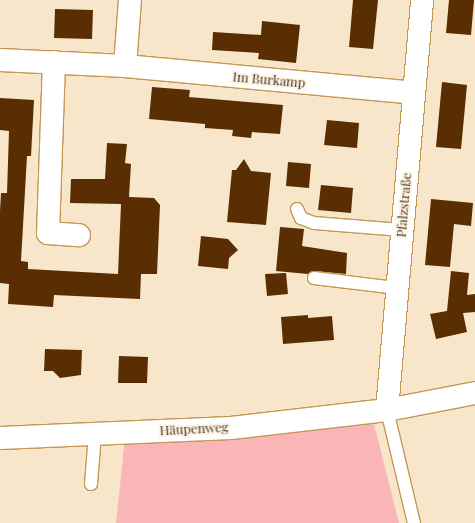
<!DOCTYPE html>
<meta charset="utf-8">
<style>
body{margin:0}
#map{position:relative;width:475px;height:523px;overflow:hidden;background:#f8e6cb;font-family:"Playfair Display",serif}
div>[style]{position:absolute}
.green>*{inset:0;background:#fab6b7}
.building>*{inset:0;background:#5a2e03}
.roads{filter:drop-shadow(1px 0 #c39852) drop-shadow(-1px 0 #c39852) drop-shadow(0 1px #c39852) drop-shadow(0 -1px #c39852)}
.service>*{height:12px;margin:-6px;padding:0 6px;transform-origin:6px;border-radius:6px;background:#fff}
.minor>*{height:22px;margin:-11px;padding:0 11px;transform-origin:11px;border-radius:11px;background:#fff}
.tertiary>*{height:22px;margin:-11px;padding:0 11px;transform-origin:11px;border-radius:11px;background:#fff}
span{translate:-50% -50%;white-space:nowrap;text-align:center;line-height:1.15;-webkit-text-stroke:4px #fef4e7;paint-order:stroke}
.street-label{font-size:13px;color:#483518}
</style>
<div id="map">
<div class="green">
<i style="clip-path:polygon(372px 416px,399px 523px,116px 523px,126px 428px)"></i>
</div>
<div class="building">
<i style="clip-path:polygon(353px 0,378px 0,373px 49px,349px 47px)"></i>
<i style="clip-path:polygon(449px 0,474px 0,471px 35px,446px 33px)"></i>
<i style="clip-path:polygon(55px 9px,93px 10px,92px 39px,54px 38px)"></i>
<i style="clip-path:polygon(262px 21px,300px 25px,296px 63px,258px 59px,259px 53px,212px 50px,213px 32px,261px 35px)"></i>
<i style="clip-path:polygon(442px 82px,467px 85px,461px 149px,436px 147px)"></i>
<i style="clip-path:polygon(152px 87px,190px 90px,189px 97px,283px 105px,280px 134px,252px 132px,251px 138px,232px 136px,233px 130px,205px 128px,205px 124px,149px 119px)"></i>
<i style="clip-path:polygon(0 98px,34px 100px,31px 156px,27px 156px,21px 261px,28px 262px,28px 269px,118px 274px,121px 204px,70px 203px,71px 179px,105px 179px,107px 143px,127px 144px,125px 163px,131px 164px,129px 197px,154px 198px,160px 205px,157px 274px,141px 274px,140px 299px,54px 295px,53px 307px,8px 304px,9px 284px,0 283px,0 211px,1px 193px,7px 193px,9px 131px,0 130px)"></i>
<i style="clip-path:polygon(327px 120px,359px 123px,357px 148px,324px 145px)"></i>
<i style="clip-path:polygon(244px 159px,251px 171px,271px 173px,266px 225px,227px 222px,232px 170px,236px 170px)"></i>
<i style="clip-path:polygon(288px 162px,311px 164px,309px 188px,286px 186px)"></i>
<i style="clip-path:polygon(321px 185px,353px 188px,351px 213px,318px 210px)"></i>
<i style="clip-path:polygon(431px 199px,473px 203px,471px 226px,454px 224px,450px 267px,425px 265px)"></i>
<i style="clip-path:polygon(280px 227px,304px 229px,302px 246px,347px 253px,346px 274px,315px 271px,308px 274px,276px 271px)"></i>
<i style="clip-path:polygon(201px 236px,228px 239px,238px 250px,229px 258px,228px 269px,198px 266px)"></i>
<i style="clip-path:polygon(451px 271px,469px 273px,467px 295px,475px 294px,475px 312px,463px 313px,467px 332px,436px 339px,430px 314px,447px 311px)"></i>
<i style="clip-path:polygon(286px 273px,288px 294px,267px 296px,265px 274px)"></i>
<i style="clip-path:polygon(308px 315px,308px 318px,332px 316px,334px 340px,283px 344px,281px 317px)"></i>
<i style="clip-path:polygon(45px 349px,82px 350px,81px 375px,60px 378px,53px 371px,44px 371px)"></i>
<i style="clip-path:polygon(119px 356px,148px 357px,147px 383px,118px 383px)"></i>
</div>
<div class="roads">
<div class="service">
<i style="left:297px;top:209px;width:10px;rotate:66deg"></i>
<i style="left:301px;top:218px;width:14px;rotate:21deg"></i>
<i style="left:314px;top:223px;width:88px;rotate:4.5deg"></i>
<i style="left:314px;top:278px;width:84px;rotate:6.9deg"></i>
<i style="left:387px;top:410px;width:116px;rotate:76.6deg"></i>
<i style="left:91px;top:484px;width:50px;rotate:-85.4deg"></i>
</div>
<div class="minor">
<i style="left:0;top:60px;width:125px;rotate:2.7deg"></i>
<i style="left:125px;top:66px;width:290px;rotate:5.3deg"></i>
<i style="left:54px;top:62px;width:171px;rotate:92deg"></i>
<i style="left:48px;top:233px;width:31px;rotate:4deg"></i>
<i style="left:125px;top:66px;width:66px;rotate:-85.7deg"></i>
<i style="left:387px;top:410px;width:411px;rotate:-85.1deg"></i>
</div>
<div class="tertiary">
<i style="left:0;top:438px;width:231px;rotate:-2.5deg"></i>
<i style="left:231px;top:428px;width:157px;rotate:-6.6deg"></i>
<i style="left:387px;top:410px;width:90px;rotate:-10.9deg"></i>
</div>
</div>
<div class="street-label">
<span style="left:269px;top:80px;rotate:5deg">Im Burkamp</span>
<span style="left:404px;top:205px;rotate:-85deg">Pfalzstraße</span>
<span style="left:194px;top:429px;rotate:-3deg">Häupenweg</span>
</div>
</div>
